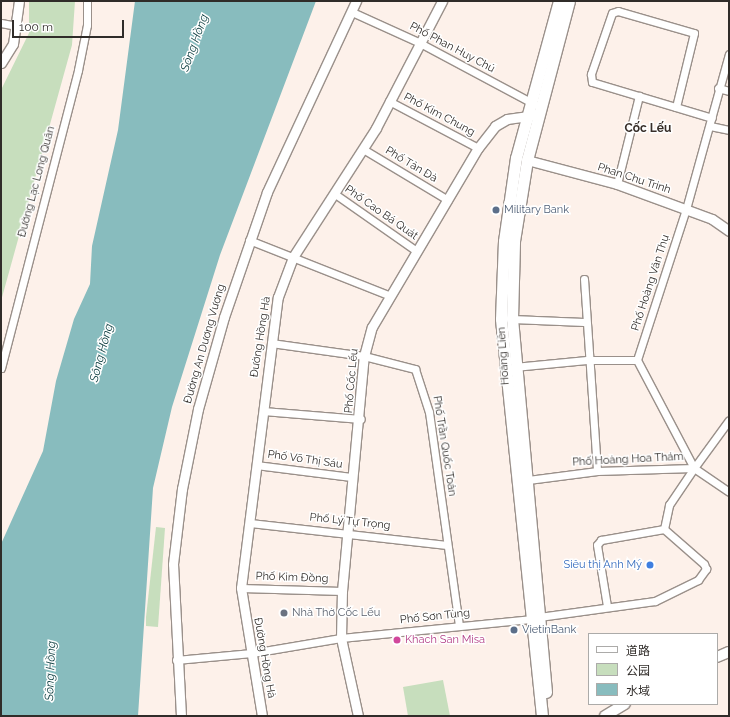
<!DOCTYPE html>
<meta charset="utf-8">
<style>
body{margin:0}
#map{position:relative;width:730px;height:717px;overflow:hidden;background:#fdf1ea;font-family:Raleway,"Noto Sans SC",sans-serif}
div>[style]{position:absolute}
.green>*{inset:0;background:#c7debd}
.water>*{inset:0;background:#88bcbe}
.roads{filter:drop-shadow(1px 0 #9a908a) drop-shadow(-1px 0 #9a908a) drop-shadow(0 1px #9a908a) drop-shadow(0 -1px #9a908a)}
.minor>*{height:7px;margin:-3.5px;padding:0 3.5px;transform-origin:3.5px;border-radius:3.5px;background:#fff}
.tertiary>*{height:9px;margin:-4.5px;padding:0 4.5px;transform-origin:4.5px;border-radius:4.5px;background:#fff}
.secondary>*{height:10px;margin:-5px;padding:0 5px;transform-origin:5px;border-radius:5px;background:#fff}
.primary>*{height:11px;margin:-5.5px;padding:0 5.5px;transform-origin:5.5px;border-radius:5.5px;background:#fff}
.dots>*{width:11px;height:11px;translate:-50% -50%;box-sizing:border-box;border:2px solid #fff;border-radius:50%}
span{translate:-50% -50%;white-space:nowrap;text-align:center;line-height:1.15;-webkit-text-stroke:3px #fff;paint-order:stroke}
.street-label{font-size:11px;color:#302c29}
.service-label{font-size:11px;color:#4e5e75}
.left{translate:0 -50%;text-align:left}
.shop-label{font-size:11px;color:#366cbe}
.right{translate:-100% -50%;text-align:right}
.worship-label{font-size:11px;color:#5b616d}
.hotel-label{font-size:11px;color:#b23c85}
.water-label{font-size:12px;color:#104143;font-style:italic}
.neighbourhood-label{font-size:12px;color:#382f2a;font-weight:700}
.frame{position:absolute;inset:0;border:2px solid #302c29;pointer-events:none}
.legend{position:absolute;left:588px;top:633px;width:130px;height:72px;box-sizing:border-box;background:#fff;border:1px solid #acaba9;margin:0;padding:5px 7px;list-style:none;font-size:12px;color:#302c29}
.legend li{display:flex;align-items:center;gap:8px;height:20px}
.legend b{width:20px;border:1px solid #acaba9}
.scale{position:absolute;left:12px;top:20px;width:112px;height:18px;box-sizing:border-box;border:2px solid #302c29;border-top:0;padding-left:5px;font-size:12px;line-height:14px;white-space:nowrap;color:#302c29;-webkit-text-stroke:3px #fff;paint-order:stroke}
</style>
<div id="map">
<div class="green">
<i style="clip-path:polygon(29px 1px,75px 1px,72px 45px,1px 301px,1px 90px,29px 33px)"></i>
<i style="clip-path:polygon(156px 527px,165px 528px,158px 627px,146px 626px,146px 617px)"></i>
<i style="clip-path:polygon(443px 680px,450px 716px,408px 716px,403px 687px)"></i>
</div>
<div class="water">
<i style="clip-path:polygon(135px 1px,316px 1px,220px 255px,172px 407px,153px 488px,138px 716px,1px 716px,1px 544px,43px 451px,56px 381px,74px 319px,90px 284px,92px 246px,118px 130px)"></i>
</div>
<div class="roads">
<div class="minor">
<i style="left:352px;top:12px;width:72px;rotate:24.4deg"></i>
<i style="left:418px;top:42px;width:132px;rotate:28.1deg"></i>
<i style="left:1px;top:23px;width:16px;rotate:11deg"></i>
<i style="left:729px;top:54px;width:161px;rotate:105.5deg"></i>
<i style="left:686px;top:209px;width:159px;rotate:108deg"></i>
<i style="left:637px;top:360px;width:122px;rotate:62.2deg"></i>
<i style="left:694px;top:468px;width:42px;rotate:34.4deg"></i>
<i style="left:718px;top:88px;width:11px;rotate:15deg"></i>
<i style="left:389px;top:101px;width:101px;rotate:27.8deg"></i>
<i style="left:676px;top:107px;width:76px;rotate:-76.3deg"></i>
<i style="left:694px;top:33px;width:79px;rotate:-163.9deg"></i>
<i style="left:618px;top:11px;width:6px;rotate:162deg"></i>
<i style="left:612px;top:13px;width:65px;rotate:109deg"></i>
<i style="left:591px;top:74px;width:8px;rotate:83deg"></i>
<i style="left:592px;top:82px;width:125px;rotate:16.7deg"></i>
<i style="left:710px;top:126px;width:19px;rotate:12deg"></i>
<i style="left:363px;top:149px;width:99px;rotate:31deg"></i>
<i style="left:617px;top:184px;width:91px;rotate:-76deg"></i>
<i style="left:335px;top:194px;width:98px;rotate:35deg"></i>
<i style="left:249px;top:240px;width:149px;rotate:21.6deg"></i>
<i style="left:584px;top:279px;width:192px;rotate:86.1deg"></i>
<i style="left:512px;top:319px;width:72px;rotate:2.4deg"></i>
<i style="left:271px;top:343px;width:94px;rotate:8deg"></i>
<i style="left:364px;top:356px;width:53px;rotate:14.3deg"></i>
<i style="left:415px;top:369px;width:45px;rotate:72deg"></i>
<i style="left:429px;top:412px;width:215px;rotate:82deg"></i>
<i style="left:514px;top:367px;width:73px;rotate:-5.5deg"></i>
<i style="left:587px;top:360px;width:50px"></i>
<i style="left:1px;top:368px;width:308px;rotate:-75.5deg"></i>
<i style="left:78px;top:70px;width:46px;rotate:-78.7deg"></i>
<i style="left:87px;top:25px;width:24px;rotate:-90deg"></i>
<i style="left:263px;top:411px;width:98px;rotate:4.7deg"></i>
<i style="left:256px;top:465px;width:96px;rotate:7.2deg"></i>
<i style="left:528px;top:480px;width:70px;rotate:-7.4deg"></i>
<i style="left:597px;top:471px;width:97px;rotate:-1.8deg"></i>
<i style="left:694px;top:468px;width:59px;rotate:-53.9deg"></i>
<i style="left:250px;top:523px;width:198px;rotate:6.4deg"></i>
<i style="left:664px;top:529px;width:25px;rotate:-78deg"></i>
<i style="left:669px;top:505px;width:45px;rotate:-56deg"></i>
<i style="left:241px;top:588px;width:101px;rotate:1.7deg"></i>
<i style="left:539px;top:617px;width:117px;rotate:-7.9deg"></i>
<i style="left:655px;top:601px;width:48px;rotate:-26deg"></i>
<i style="left:698px;top:580px;width:14px;rotate:-54deg"></i>
<i style="left:706px;top:569px;width:5px;rotate:-112deg"></i>
<i style="left:704px;top:564px;width:53px;rotate:-138.8deg"></i>
<i style="left:664px;top:529px;width:64px;rotate:170.1deg"></i>
<i style="left:601px;top:540px;width:6px;rotate:129deg"></i>
<i style="left:597px;top:545px;width:62px;rotate:80.7deg"></i>
<i style="left:176px;top:660px;width:76px;rotate:-5.3deg"></i>
<i style="left:252px;top:653px;width:90px;rotate:-9.6deg"></i>
<i style="left:341px;top:638px;width:190px;rotate:-5.7deg"></i>
</div>
<div class="tertiary">
<i style="left:1px;top:63px;width:22px;rotate:-58deg"></i>
<i style="left:13px;top:44px;width:43px;rotate:-82.1deg"></i>
<i style="left:527px;top:160px;width:93px;rotate:14.9deg"></i>
<i style="left:617px;top:184px;width:101px;rotate:20.2deg"></i>
<i style="left:712px;top:219px;width:21px;rotate:35deg"></i>
<i style="left:181px;top:716px;width:152px;rotate:-93deg"></i>
<i style="left:173px;top:564px;width:76px;rotate:-83.2deg"></i>
<i style="left:182px;top:489px;width:82px;rotate:-78.7deg"></i>
<i style="left:198px;top:409px;width:96px;rotate:-74.2deg"></i>
<i style="left:224px;top:317px;width:132px;rotate:-71deg"></i>
<i style="left:267px;top:192px;width:211px;rotate:-65deg"></i>
<i style="left:262px;top:716px;width:130px;rotate:-99.3deg"></i>
<i style="left:241px;top:588px;width:293px;rotate:-82.8deg"></i>
<i style="left:278px;top:297px;width:43px;rotate:-69.4deg"></i>
<i style="left:293px;top:257px;width:153px;rotate:-57.2deg"></i>
<i style="left:376px;top:128px;width:143px;rotate:-62.5deg"></i>
<i style="left:358px;top:716px;width:80px;rotate:-102.3deg"></i>
<i style="left:341px;top:638px;width:47px;rotate:-88.8deg"></i>
<i style="left:342px;top:591px;width:236px;rotate:-84.7deg"></i>
<i style="left:364px;top:356px;width:30px;rotate:-75deg"></i>
<i style="left:372px;top:327px;width:208px;rotate:-59.4deg"></i>
<i style="left:478px;top:148px;width:28px;rotate:-52deg"></i>
<i style="left:495px;top:126px;width:14px;rotate:-30deg"></i>
<i style="left:507px;top:119px;width:27px;rotate:-8deg"></i>
</div>
<div class="secondary">
<i style="left:717px;top:657px;width:13px;rotate:-23deg"></i>
<i style="left:605px;top:716px;width:23px;rotate:-31deg"></i>
</div>
<div class="primary">
<i style="left:546px;top:692px;width:375px;rotate:-95.2deg"></i>
<i style="left:512px;top:319px;width:78px;rotate:-88.5deg"></i>
<i style="left:514px;top:241px;width:82px;rotate:-80.9deg"></i>
<i style="left:527px;top:160px;width:164px;rotate:-75.2deg"></i>
<i style="left:542px;top:716px;width:399px;rotate:-95.9deg"></i>
<i style="left:501px;top:319px;width:78px;rotate:-87.8deg"></i>
<i style="left:504px;top:241px;width:84px;rotate:-81.8deg"></i>
<i style="left:516px;top:158px;width:163px;rotate:-74.7deg"></i>
</div>
</div>
<div class="dots">
<i style="left:496px;top:210px;background:#5c6f8a"></i>
<i style="left:650px;top:565px;background:#3f7fe0"></i>
<i style="left:284px;top:613px;background:#6b7280"></i>
<i style="left:514px;top:630px;background:#5c6f8a"></i>
<i style="left:397px;top:640px;background:#d1479c"></i>
</div>
<div class="street-label">
<span style="left:452px;top:48px;rotate:28deg">Phố Phan Huy Chú</span>
<span style="left:439px;top:115px;rotate:28deg">Phố Kim Chung</span>
<span style="left:411px;top:165px;rotate:31deg">Phố Tản Đà</span>
<span style="left:634px;top:179px;rotate:18deg">Phan Chu Trinh</span>
<span style="left:37px;top:182px;rotate:-75deg">Đường Lạc Long Quân</span>
<span style="left:381px;top:213px;rotate:35deg">Phố Cao Bá Quát</span>
<span style="left:651px;top:283px;rotate:-72deg">Phố Hoàng Văn Thụ</span>
<span style="left:261px;top:337px;rotate:-81deg">Đường Hồng Hà</span>
<span style="left:205px;top:344px;rotate:-74deg">Đường An Dương Vương</span>
<span style="left:504px;top:356px;rotate:-94deg">Hoàng Liên</span>
<span style="left:352px;top:381px;rotate:-85deg">Phố Cốc Lếu</span>
<span style="left:444px;top:446px;rotate:81deg">Phố Trần Quốc Toản</span>
<span style="left:305px;top:460px;rotate:8deg">Phố Võ Thị Sáu</span>
<span style="left:628px;top:460px;rotate:-3deg">Phố Hoàng Hoa Thám</span>
<span style="left:350px;top:522px;rotate:6deg">Phố Lý Tự Trọng</span>
<span style="left:292px;top:578px;rotate:2deg">Phố Kim Đồng</span>
<span style="left:435px;top:617px;rotate:-6deg">Phố Sơn Tùng</span>
<span style="left:264px;top:658px;rotate:80deg">Đường Hồng Hà</span>
</div>
<div class="service-label">
<span class="left" style="left:504px;top:210px">Military Bank</span>
<span class="left" style="left:522px;top:630px">VietinBank</span>
</div>
<div class="shop-label">
<span class="right" style="left:642px;top:565px">Siêu thị Anh Mỹ</span>
</div>
<div class="worship-label">
<span class="left" style="left:292px;top:613px">Nhà Thờ Cốc Lếu</span>
</div>
<div class="hotel-label">
<span class="left" style="left:405px;top:640px">Khach San Misa</span>
</div>
<div class="water-label">
<span style="left:195px;top:43px;rotate:-70deg">Sông Hồng</span>
<span style="left:102px;top:353px;rotate:-75deg">Sông Hồng</span>
<span style="left:51px;top:671px;rotate:-88deg">Sông Hồng</span>
</div>
<div class="neighbourhood-label">
<span style="left:648px;top:129px">Cốc Lếu</span>
</div>
<div class="frame"></div>
<ul class="legend">
<li><b style="height:5px;background:#fff"></b>道路</li>
<li><b style="height:11px;background:#c7debd"></b>公园</li>
<li><b style="height:11px;background:#88bcbe"></b>水域</li>
</ul>
<div class="scale">100 m</div>
</div>
